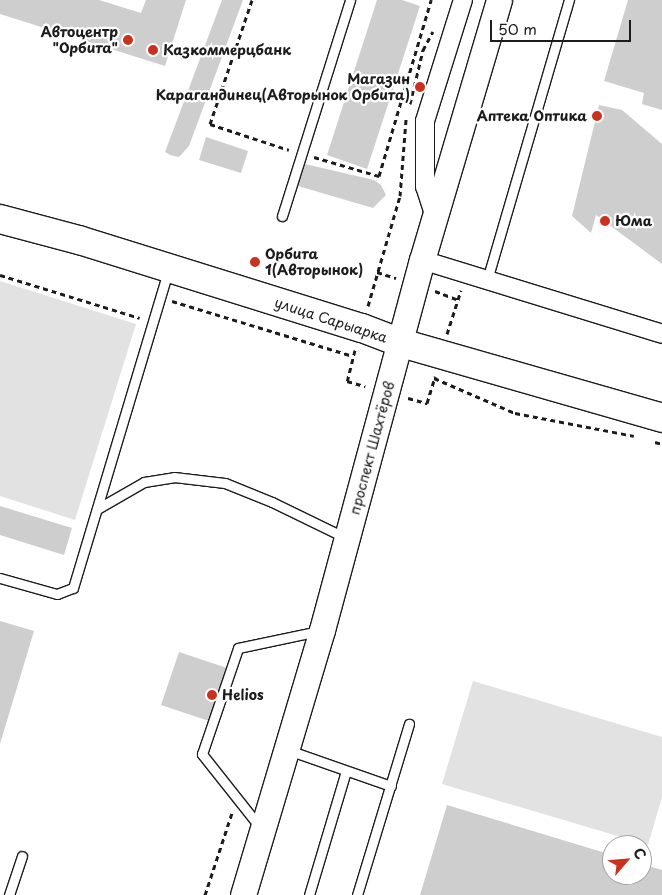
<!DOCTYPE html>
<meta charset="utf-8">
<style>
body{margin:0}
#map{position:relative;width:662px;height:895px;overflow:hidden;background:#fff;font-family:"Playpen Sans",sans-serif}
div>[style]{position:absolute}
.green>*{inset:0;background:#e2e2e2}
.building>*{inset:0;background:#cecece}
.path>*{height:3px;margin-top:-1.5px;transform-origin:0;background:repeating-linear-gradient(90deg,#1c1c1c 0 5px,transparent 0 9px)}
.roads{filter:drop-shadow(1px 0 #1c1c1c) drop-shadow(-1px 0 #1c1c1c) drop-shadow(0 1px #1c1c1c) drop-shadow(0 -1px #1c1c1c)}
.lane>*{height:9px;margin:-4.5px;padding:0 4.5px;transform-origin:4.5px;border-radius:4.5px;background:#fff}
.street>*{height:18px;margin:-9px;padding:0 9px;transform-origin:9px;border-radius:9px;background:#fff}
.secondary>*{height:25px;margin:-12.5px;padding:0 12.5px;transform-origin:12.5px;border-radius:12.5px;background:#fff}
.primary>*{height:28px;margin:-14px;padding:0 14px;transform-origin:14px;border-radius:14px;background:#fff}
.dots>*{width:14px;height:14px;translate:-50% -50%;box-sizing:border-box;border:2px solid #fff;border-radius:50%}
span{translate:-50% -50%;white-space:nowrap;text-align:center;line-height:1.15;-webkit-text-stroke:4.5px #fff;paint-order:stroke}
.poi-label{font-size:14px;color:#1c1c1c;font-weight:700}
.right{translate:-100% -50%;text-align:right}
.left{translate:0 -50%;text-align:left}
.street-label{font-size:14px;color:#1c1c1c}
.north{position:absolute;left:602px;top:835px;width:50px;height:50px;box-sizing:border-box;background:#fff;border:1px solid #a4a4a4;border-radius:50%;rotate:63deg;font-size:14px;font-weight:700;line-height:20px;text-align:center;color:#1c1c1c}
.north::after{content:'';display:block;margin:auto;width:18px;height:22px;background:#c8321e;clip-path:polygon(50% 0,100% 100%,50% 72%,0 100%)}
.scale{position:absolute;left:490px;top:20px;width:141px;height:22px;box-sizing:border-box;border:2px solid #1c1c1c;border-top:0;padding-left:6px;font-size:15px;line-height:18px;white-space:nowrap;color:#1c1c1c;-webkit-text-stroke:4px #fff;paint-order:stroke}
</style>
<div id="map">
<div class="green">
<i style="clip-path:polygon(0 281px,136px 324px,75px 520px,0 496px)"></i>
<i style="clip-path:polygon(473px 681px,662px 737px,662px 797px,648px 845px,442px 784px)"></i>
</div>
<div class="building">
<i style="clip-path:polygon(0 0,99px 0,141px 13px,146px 0,186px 0,165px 66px,0 14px)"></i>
<i style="clip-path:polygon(222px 0,243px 0,189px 146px,179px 157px,170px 155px,165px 152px)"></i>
<i style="clip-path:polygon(377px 0,402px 0,420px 6px,367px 169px,327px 155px)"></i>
<i style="clip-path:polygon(628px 0,662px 0,662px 110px,642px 104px,644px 93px,604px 81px)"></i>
<i style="clip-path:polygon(599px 105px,622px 110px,662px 144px,662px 264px,596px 215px,591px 233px,572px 216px)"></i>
<i style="clip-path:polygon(206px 137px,248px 151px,241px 173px,199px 160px)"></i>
<i style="clip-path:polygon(305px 164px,374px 180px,381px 185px,386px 195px,373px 208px,298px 186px)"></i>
<i style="clip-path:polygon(0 506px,72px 528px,64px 555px,0 535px)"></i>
<i style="clip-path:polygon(0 621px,34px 631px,0 744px)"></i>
<i style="clip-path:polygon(179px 652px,227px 668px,209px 721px,161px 705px)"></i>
<i style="clip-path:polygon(447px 805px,612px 855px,612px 875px,642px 875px,642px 864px,662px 870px,662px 895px,420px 895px)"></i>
</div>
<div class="path">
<i style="left:252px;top:0;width:131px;rotate:108.7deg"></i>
<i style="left:210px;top:124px;width:83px;rotate:18.2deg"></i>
<i style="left:410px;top:104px;width:56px;rotate:-76.5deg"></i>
<i style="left:423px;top:50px;width:21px;rotate:-62deg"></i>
<i style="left:314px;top:157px;width:68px;rotate:16.3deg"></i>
<i style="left:379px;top:176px;width:184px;rotate:-73.5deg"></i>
<i style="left:377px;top:272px;width:20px;rotate:18deg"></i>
<i style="left:0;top:275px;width:146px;rotate:17.1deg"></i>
<i style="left:435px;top:291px;width:25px;rotate:21deg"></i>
<i style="left:172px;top:301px;width:189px;rotate:16.9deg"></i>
<i style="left:368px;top:306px;width:115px;rotate:-73.8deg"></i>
<i style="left:400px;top:196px;width:77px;rotate:-85.5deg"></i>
<i style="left:447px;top:334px;width:46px;rotate:-72.3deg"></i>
<i style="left:355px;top:350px;width:32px;rotate:104deg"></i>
<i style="left:347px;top:381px;width:19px;rotate:16deg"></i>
<i style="left:434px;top:378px;width:88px;rotate:23.4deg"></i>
<i style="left:515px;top:413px;width:121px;rotate:10.9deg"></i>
<i style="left:408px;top:398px;width:20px;rotate:15deg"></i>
<i style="left:427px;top:403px;width:28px;rotate:-73deg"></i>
<i style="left:655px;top:442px;width:7px;rotate:16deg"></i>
<i style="left:205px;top:895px;width:86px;rotate:-71.8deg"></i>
</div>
<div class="roads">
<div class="lane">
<i style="left:282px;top:216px;width:226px;rotate:-72.5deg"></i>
<i style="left:487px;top:280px;width:292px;rotate:-73.7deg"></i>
<i style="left:97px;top:509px;width:54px;rotate:-29.9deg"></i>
<i style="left:144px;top:482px;width:30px;rotate:-9deg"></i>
<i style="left:174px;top:477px;width:51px;rotate:6.7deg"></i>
<i style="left:225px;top:483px;width:51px;rotate:22deg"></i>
<i style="left:272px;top:502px;width:80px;rotate:25.9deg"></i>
<i style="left:0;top:578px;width:59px;rotate:15.7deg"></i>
<i style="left:57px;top:594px;width:17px;rotate:-21deg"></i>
<i style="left:73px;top:588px;width:330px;rotate:-73.3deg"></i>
<i style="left:288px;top:750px;width:109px;rotate:19.3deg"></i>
<i style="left:259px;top:826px;width:92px;rotate:-128.4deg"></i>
<i style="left:202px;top:754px;width:112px;rotate:-71.2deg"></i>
<i style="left:238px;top:648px;width:83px;rotate:-11.9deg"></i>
<i style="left:9px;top:895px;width:41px;rotate:-71.6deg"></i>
<i style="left:309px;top:895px;width:129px;rotate:-73.4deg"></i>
<i style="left:357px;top:895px;width:179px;rotate:-73.1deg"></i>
</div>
<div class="street">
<i style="left:435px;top:217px;width:32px;rotate:-108deg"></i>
<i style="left:425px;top:187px;width:66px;rotate:-90deg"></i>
<i style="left:425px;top:121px;width:127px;rotate:-72.6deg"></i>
<i style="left:422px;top:260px;width:251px;rotate:17.1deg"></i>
</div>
<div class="secondary">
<i style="left:243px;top:895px;width:277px;rotate:-73.4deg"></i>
<i style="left:322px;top:630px;width:383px;rotate:-74.9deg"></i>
<i style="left:422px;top:260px;width:271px;rotate:-73.5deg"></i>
</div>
<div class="primary">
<i style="left:0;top:219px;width:82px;rotate:14.9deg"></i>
<i style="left:79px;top:240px;width:296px;rotate:17.3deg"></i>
<i style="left:362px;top:328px;width:42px;rotate:21deg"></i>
<i style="left:401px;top:343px;width:272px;rotate:16deg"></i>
</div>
</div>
<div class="dots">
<i style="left:128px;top:40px;background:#c8321e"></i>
<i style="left:153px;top:50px;background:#c8321e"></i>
<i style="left:420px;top:87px;background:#c8321e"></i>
<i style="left:597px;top:116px;background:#c8321e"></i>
<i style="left:605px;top:221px;background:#c8321e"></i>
<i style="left:255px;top:262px;background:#c8321e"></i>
<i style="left:212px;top:695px;background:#c8321e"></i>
</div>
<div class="poi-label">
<span class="right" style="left:118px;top:40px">Автоцентр<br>"Орбита"</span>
<span class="left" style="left:163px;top:50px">Казкоммерцбанк</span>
<span class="right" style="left:410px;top:87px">Магазин<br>Карагандинец(Авторынок Орбита)</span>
<span class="right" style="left:587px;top:116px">Аптека Оптика</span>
<span class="left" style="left:615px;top:221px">Юма</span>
<span class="left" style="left:265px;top:262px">Орбита<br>1(Авторынок)</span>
<span class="left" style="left:222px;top:695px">Helios</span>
</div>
<div class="street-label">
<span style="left:331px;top:320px;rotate:18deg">улица Сарыарка</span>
<span style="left:372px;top:448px;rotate:-75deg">проспект Шахтёров</span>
</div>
<div class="north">С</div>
<div class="scale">50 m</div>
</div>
